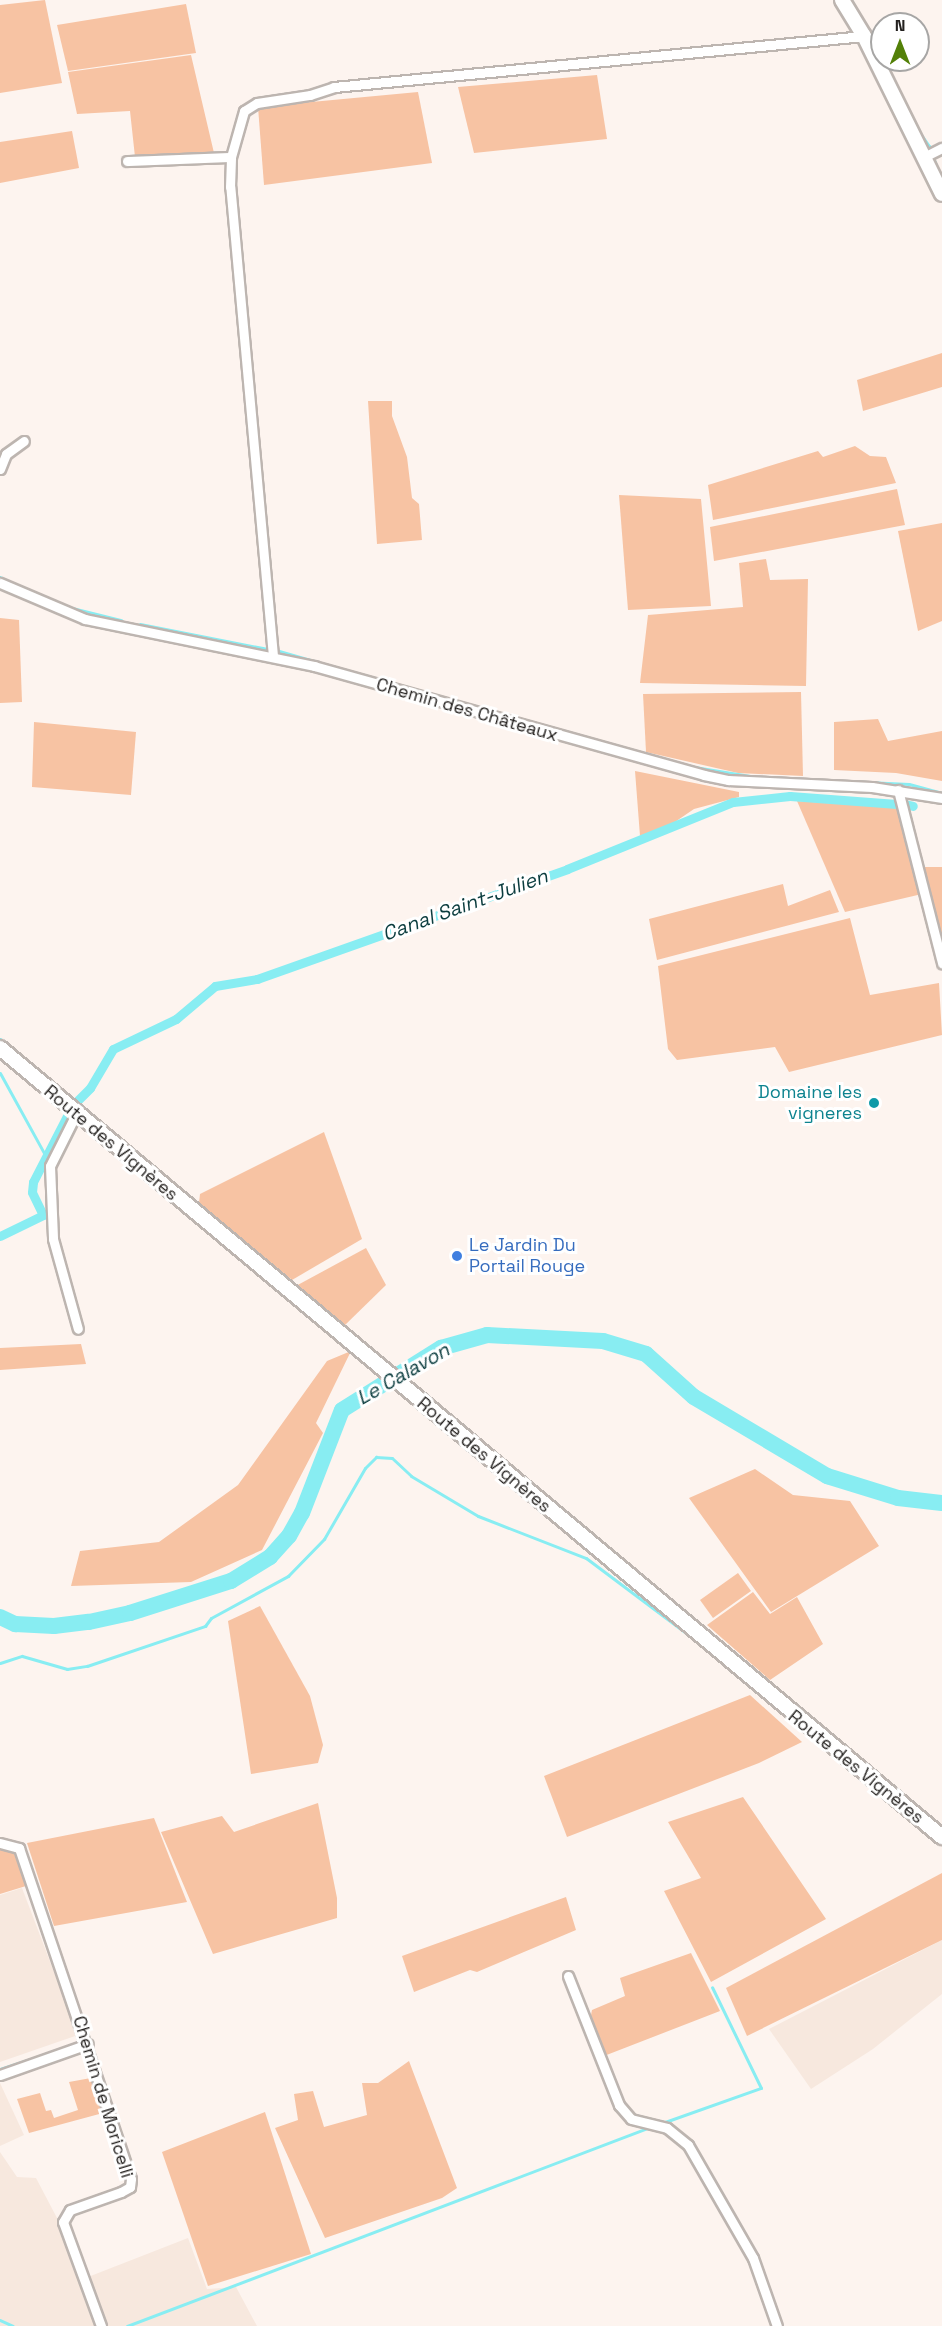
<!DOCTYPE html>
<meta charset="utf-8">
<style>
body{margin:0}
#map{position:relative;width:942px;height:2326px;overflow:hidden;background:#fdf4ef;font-family:"Space Grotesk",sans-serif}
div>[style]{position:absolute}
.built>*{inset:0;background:#f7e8de}
.green>*{inset:0;background:#f7c3a3}
.stream>*{height:3px;margin:-1.5px;padding:0 1.5px;transform-origin:1.5px;border-radius:1.5px;background:#88edf2}
.canal>*{height:9px;margin:-4.5px;padding:0 4.5px;transform-origin:4.5px;border-radius:4.5px;background:#88edf2}
.river>*{height:16px;margin:-8px;padding:0 8px;transform-origin:8px;border-radius:8px;background:#88edf2}
.roads{filter:drop-shadow(2px 0 #bdb5b0) drop-shadow(-2px 0 #bdb5b0) drop-shadow(0 2px #bdb5b0) drop-shadow(0 -2px #bdb5b0)}
.street>*{height:9px;margin:-4.5px;padding:0 4.5px;transform-origin:4.5px;border-radius:4.5px;background:#fff}
.secondary>*{height:14px;margin:-7px;padding:0 7px;transform-origin:7px;border-radius:7px;background:#fff}
.dots>*{width:16px;height:16px;translate:-50% -50%;box-sizing:border-box;border:3px solid #fff;border-radius:50%}
span{translate:-50% -50%;white-space:nowrap;text-align:center;line-height:1.15;-webkit-text-stroke:6px #fff;paint-order:stroke}
.street-label{font-size:18px;color:#23201e}
.culture-label{font-size:18px;color:#0d838f}
.right{translate:-100% -50%;text-align:right}
.shop-label{font-size:18px;color:#366cbe}
.left{translate:0 -50%;text-align:left}
.water-label{font-size:20px;color:#0a3c3e;font-style:italic}
.north{position:absolute;left:870px;top:12px;width:60px;height:60px;box-sizing:border-box;background:#fff;border:2px solid #a7a6a5;border-radius:50%;rotate:0deg;font-size:16px;font-weight:700;line-height:24px;text-align:center;color:#23201e}
.north::after{content:'';display:block;margin:auto;width:21px;height:27px;background:#538008;clip-path:polygon(50% 0,100% 100%,50% 72%,0 100%)}
</style>
<div id="map">
<div class="built">
<i style="clip-path:polygon(22px 1888px,78px 2035px,0 2062px,0 1895px)"></i>
<i style="clip-path:polygon(942px 1940px,942px 1994px,873px 2049px,811px 2089px,769px 2029px)"></i>
<i style="clip-path:polygon(0 2083px,24px 2135px,0 2146px)"></i>
<i style="clip-path:polygon(0 2152px,17px 2177px,36px 2178px,88px 2277px,188px 2238px,207px 2289px,236px 2287px,257px 2326px,0 2326px)"></i>
</div>
<div class="green">
<i style="clip-path:polygon(45px 0,62px 83px,0 93px,0 5px)"></i>
<i style="clip-path:polygon(186px 4px,196px 53px,68px 71px,57px 25px)"></i>
<i style="clip-path:polygon(191px 55px,214px 153px,135px 157px,130px 111px,77px 114px,68px 72px)"></i>
<i style="clip-path:polygon(597px 75px,607px 139px,474px 153px,458px 87px)"></i>
<i style="clip-path:polygon(418px 92px,432px 163px,264px 185px,258px 107px)"></i>
<i style="clip-path:polygon(72px 131px,79px 168px,0 183px,0 142px)"></i>
<i style="clip-path:polygon(942px 353px,942px 387px,863px 411px,857px 380px)"></i>
<i style="clip-path:polygon(368px 401px,392px 401px,392px 416px,407px 457px,412px 498px,419px 504px,422px 540px,377px 544px)"></i>
<i style="clip-path:polygon(855px 446px,870px 456px,886px 457px,896px 483px,713px 520px,708px 485px,818px 451px,823px 457px)"></i>
<i style="clip-path:polygon(897px 489px,905px 525px,714px 561px,710px 527px)"></i>
<i style="clip-path:polygon(619px 495px,701px 499px,711px 606px,628px 610px)"></i>
<i style="clip-path:polygon(942px 523px,942px 621px,918px 631px,898px 531px)"></i>
<i style="clip-path:polygon(766px 559px,770px 580px,808px 579px,806px 686px,640px 683px,648px 615px,743px 607px,739px 563px)"></i>
<i style="clip-path:polygon(0 618px,19px 620px,22px 702px,0 703px)"></i>
<i style="clip-path:polygon(801px 692px,803px 776px,738px 773px,646px 752px,643px 694px)"></i>
<i style="clip-path:polygon(878px 719px,888px 741px,942px 731px,942px 781px,896px 773px,834px 770px,834px 722px)"></i>
<i style="clip-path:polygon(34px 722px,136px 732px,131px 795px,32px 787px)"></i>
<i style="clip-path:polygon(635px 771px,739px 792px,739px 797px,694px 809px,669px 826px,640px 836px)"></i>
<i style="clip-path:polygon(797px 801px,900px 808px,922px 894px,845px 912px)"></i>
<i style="clip-path:polygon(923px 867px,942px 867px,942px 948px)"></i>
<i style="clip-path:polygon(783px 884px,788px 906px,830px 890px,839px 912px,657px 960px,649px 919px)"></i>
<i style="clip-path:polygon(850px 918px,870px 995px,939px 983px,942px 1035px,789px 1072px,775px 1047px,677px 1060px,668px 1049px,658px 966px)"></i>
<i style="clip-path:polygon(324px 1132px,362px 1239px,292px 1280px,199px 1203px,200px 1194px)"></i>
<i style="clip-path:polygon(366px 1248px,386px 1285px,343px 1327px,294px 1287px)"></i>
<i style="clip-path:polygon(81px 1344px,86px 1364px,0 1370px,0 1348px)"></i>
<i style="clip-path:polygon(351px 1351px,316px 1423px,323px 1433px,262px 1550px,191px 1582px,71px 1586px,80px 1551px,159px 1542px,238px 1485px,327px 1361px)"></i>
<i style="clip-path:polygon(755px 1469px,793px 1495px,850px 1501px,879px 1546px,771px 1612px,689px 1498px)"></i>
<i style="clip-path:polygon(738px 1573px,751px 1591px,713px 1618px,700px 1600px)"></i>
<i style="clip-path:polygon(753px 1592px,770px 1614px,797px 1597px,823px 1644px,770px 1680px,707px 1625px)"></i>
<i style="clip-path:polygon(260px 1606px,310px 1696px,323px 1745px,318px 1763px,251px 1774px,228px 1621px)"></i>
<i style="clip-path:polygon(750px 1695px,802px 1742px,759px 1763px,567px 1837px,544px 1776px)"></i>
<i style="clip-path:polygon(743px 1797px,826px 1919px,711px 1982px,664px 1891px,701px 1878px,668px 1822px)"></i>
<i style="clip-path:polygon(318px 1803px,337px 1898px,337px 1918px,213px 1954px,161px 1832px,222px 1816px,234px 1832px)"></i>
<i style="clip-path:polygon(154px 1818px,187px 1902px,54px 1926px,27px 1843px)"></i>
<i style="clip-path:polygon(0 1849px,14px 1853px,26px 1886px,0 1894px)"></i>
<i style="clip-path:polygon(942px 1873px,942px 1940px,747px 2036px,726px 1988px)"></i>
<i style="clip-path:polygon(566px 1897px,576px 1930px,477px 1972px,470px 1970px,414px 1992px,402px 1956px)"></i>
<i style="clip-path:polygon(691px 1953px,720px 2011px,604px 2056px,590px 2020px,592px 2010px,625px 1996px,620px 1978px)"></i>
<i style="clip-path:polygon(409px 2061px,457px 2188px,442px 2198px,325px 2238px,275px 2128px,298px 2120px,294px 2094px,313px 2091px,324px 2127px,367px 2115px,362px 2083px,378px 2083px)"></i>
<i style="clip-path:polygon(91px 2078px,103px 2113px,29px 2133px,17px 2099px,40px 2093px,46px 2111px,51px 2110px,54px 2118px,78px 2110px,69px 2082px)"></i>
<i style="clip-path:polygon(265px 2112px,311px 2254px,208px 2286px,162px 2152px)"></i>
</div>
<div class="stream">
<i style="left:851px;top:0;width:34px;rotate:60deg"></i>
<i style="left:917px;top:129px;width:21px;rotate:55deg"></i>
<i style="left:929px;top:146px;width:29px;rotate:70deg"></i>
<i style="left:0;top:577px;width:13px;rotate:27deg"></i>
<i style="left:68px;top:607px;width:55px;rotate:13.8deg"></i>
<i style="left:140px;top:624px;width:129px;rotate:11.1deg"></i>
<i style="left:279px;top:651px;width:112px;rotate:16deg"></i>
<i style="left:688px;top:766px;width:69px;rotate:9.2deg"></i>
<i style="left:762px;top:777px;width:147px;rotate:2.7deg"></i>
<i style="left:909px;top:784px;width:34px;rotate:15deg"></i>
<i style="left:0;top:1039px;width:11px;rotate:41deg"></i>
<i style="left:0;top:1073px;width:94px;rotate:61.2deg"></i>
<i style="left:153px;top:1167px;width:60px;rotate:40.3deg"></i>
<i style="left:722px;top:1662px;width:270px;rotate:39.9deg"></i>
<i style="left:0;top:1663px;width:23px;rotate:-18deg"></i>
<i style="left:22px;top:1656px;width:47px;rotate:16.1deg"></i>
<i style="left:67px;top:1669px;width:20px;rotate:-9deg"></i>
<i style="left:87px;top:1666px;width:125px;rotate:-18.7deg"></i>
<i style="left:205px;top:1626px;width:10px;rotate:-53deg"></i>
<i style="left:211px;top:1618px;width:88px;rotate:-28.6deg"></i>
<i style="left:288px;top:1576px;width:52px;rotate:-45.8deg"></i>
<i style="left:324px;top:1539px;width:82px;rotate:-60deg"></i>
<i style="left:365px;top:1468px;width:16px;rotate:-45deg"></i>
<i style="left:376px;top:1457px;width:16px;rotate:4deg"></i>
<i style="left:392px;top:1458px;width:26px;rotate:43deg"></i>
<i style="left:411px;top:1476px;width:78px;rotate:30.8deg"></i>
<i style="left:478px;top:1516px;width:116px;rotate:21.3deg"></i>
<i style="left:586px;top:1558px;width:150px;rotate:36.9deg"></i>
<i style="left:0;top:2069px;width:74px;rotate:-18.2deg"></i>
<i style="left:662px;top:2123px;width:105px;rotate:-19.5deg"></i>
<i style="left:761px;top:2088px;width:112px;rotate:-115.9deg"></i>
<i style="left:0;top:2320px;width:14px;rotate:25deg"></i>
<i style="left:127px;top:2326px;width:560px;rotate:-20.83deg"></i>
</div>
<div class="canal">
<i style="left:905px;top:804px;width:8px;rotate:14deg"></i>
<i style="left:74px;top:1104px;width:23px;rotate:-45deg"></i>
<i style="left:90px;top:1088px;width:45px;rotate:-59.5deg"></i>
<i style="left:113px;top:1049px;width:70px;rotate:-25.5deg"></i>
<i style="left:176px;top:1019px;width:51px;rotate:-40.2deg"></i>
<i style="left:215px;top:986px;width:43px;rotate:-9.5deg"></i>
<i style="left:257px;top:979px;width:329px;rotate:-19.5deg"></i>
<i style="left:567px;top:869px;width:179px;rotate:-22deg"></i>
<i style="left:733px;top:802px;width:57px;rotate:-6deg"></i>
<i style="left:790px;top:796px;width:107px;rotate:4.3deg"></i>
<i style="left:0;top:1236px;width:48px;rotate:-26deg"></i>
<i style="left:43px;top:1215px;width:25px;rotate:-116deg"></i>
<i style="left:32px;top:1192px;width:10px;rotate:-84deg"></i>
<i style="left:33px;top:1182px;width:79px;rotate:-62.8deg"></i>
</div>
<div class="river">
<i style="left:0;top:1617px;width:17px;rotate:25deg"></i>
<i style="left:15px;top:1624px;width:39px;rotate:3deg"></i>
<i style="left:54px;top:1626px;width:35px;rotate:-7deg"></i>
<i style="left:89px;top:1622px;width:42px;rotate:-12.4deg"></i>
<i style="left:130px;top:1613px;width:106px;rotate:-17.6deg"></i>
<i style="left:231px;top:1581px;width:46px;rotate:-31.6deg"></i>
<i style="left:270px;top:1557px;width:28px;rotate:-48deg"></i>
<i style="left:289px;top:1536px;width:26px;rotate:-61deg"></i>
<i style="left:302px;top:1513px;width:110px;rotate:-68.8deg"></i>
<i style="left:342px;top:1410px;width:117px;rotate:-32.1deg"></i>
<i style="left:441px;top:1348px;width:48px;rotate:-15.8deg"></i>
<i style="left:487px;top:1335px;width:116px;rotate:3deg"></i>
<i style="left:603px;top:1341px;width:45px;rotate:16.8deg"></i>
<i style="left:646px;top:1354px;width:64px;rotate:41.9deg"></i>
<i style="left:694px;top:1397px;width:155px;rotate:30.7deg"></i>
<i style="left:827px;top:1476px;width:74px;rotate:17.2deg"></i>
<i style="left:898px;top:1498px;width:44px;rotate:6.5deg"></i>
</div>
<div class="roads">
<div class="street">
<i style="left:924px;top:157px;width:20px;rotate:-27deg"></i>
<i style="left:127px;top:161px;width:104px;rotate:-2.2deg"></i>
<i style="left:0;top:469px;width:16px;rotate:-68deg"></i>
<i style="left:6px;top:454px;width:22px;rotate:-36deg"></i>
<i style="left:0;top:583px;width:92px;rotate:23deg"></i>
<i style="left:85px;top:619px;width:234px;rotate:11.6deg"></i>
<i style="left:314px;top:666px;width:405px;rotate:15.6deg"></i>
<i style="left:704px;top:775px;width:25px;rotate:12deg"></i>
<i style="left:728px;top:780px;width:144px;rotate:2.8deg"></i>
<i style="left:872px;top:787px;width:71px;rotate:8.9deg"></i>
<i style="left:273px;top:656px;width:471px;rotate:-95.2deg"></i>
<i style="left:230px;top:187px;width:30px;rotate:-88deg"></i>
<i style="left:231px;top:157px;width:48px;rotate:-74.2deg"></i>
<i style="left:244px;top:111px;width:15px;rotate:-32deg"></i>
<i style="left:257px;top:103px;width:54px;rotate:-8.6deg"></i>
<i style="left:310px;top:95px;width:25px;rotate:-18deg"></i>
<i style="left:334px;top:87px;width:532px;rotate:-5.5deg"></i>
<i style="left:898px;top:790px;width:179px;rotate:75.7deg"></i>
<i style="left:76px;top:1114px;width:58px;rotate:116.6deg"></i>
<i style="left:50px;top:1166px;width:73px;rotate:87.6deg"></i>
<i style="left:53px;top:1239px;width:93px;rotate:74.5deg"></i>
<i style="left:0;top:1843px;width:20px;rotate:15deg"></i>
<i style="left:19px;top:1848px;width:349px;rotate:71.3deg"></i>
<i style="left:131px;top:2179px;width:8px;rotate:97deg"></i>
<i style="left:130px;top:2187px;width:10px;rotate:151deg"></i>
<i style="left:121px;top:2192px;width:54px;rotate:160.6deg"></i>
<i style="left:70px;top:2210px;width:14px;rotate:120deg"></i>
<i style="left:63px;top:2222px;width:111px;rotate:69.9deg"></i>
<i style="left:568px;top:1976px;width:139px;rotate:68.4deg"></i>
<i style="left:619px;top:2105px;width:18px;rotate:49deg"></i>
<i style="left:631px;top:2119px;width:37px;rotate:14deg"></i>
<i style="left:667px;top:2128px;width:27px;rotate:39deg"></i>
<i style="left:688px;top:2145px;width:130px;rotate:60.1deg"></i>
<i style="left:753px;top:2258px;width:72px;rotate:70.6deg"></i>
<i style="left:0;top:2075px;width:93px;rotate:-19.4deg"></i>
</div>
<div class="secondary">
<i style="left:842px;top:0;width:42px;rotate:58.6deg"></i>
<i style="left:864px;top:36px;width:176px;rotate:63.7deg"></i>
<i style="left:0;top:1048px;width:1229px;rotate:39.95deg"></i>
</div>
</div>
<div class="dots">
<i style="left:874px;top:1103px;background:#0f9aa8"></i>
<i style="left:457px;top:1256px;background:#3f7fe0"></i>
</div>
<div class="street-label">
<span style="left:467px;top:710px;rotate:16deg">Chemin des Châteaux</span>
<span style="left:111px;top:1143px;rotate:40deg">Route des Vignères</span>
<span style="left:484px;top:1455px;rotate:40deg">Route des Vignères</span>
<span style="left:856px;top:1767px;rotate:39deg">Route des Vignères</span>
<span style="left:103px;top:2097px;rotate:73deg">Chemin de Moricelli</span>
</div>
<div class="culture-label">
<span class="right" style="left:862px;top:1103px">Domaine les<br>vigneres</span>
</div>
<div class="shop-label">
<span class="left" style="left:469px;top:1256px">Le Jardin Du<br>Portail Rouge</span>
</div>
<div class="water-label">
<span style="left:465px;top:905px;rotate:-20deg">Canal Saint-Julien</span>
<span style="left:403px;top:1374px;rotate:-30deg">Le Calavon</span>
</div>
<div class="north">N</div>
</div>
